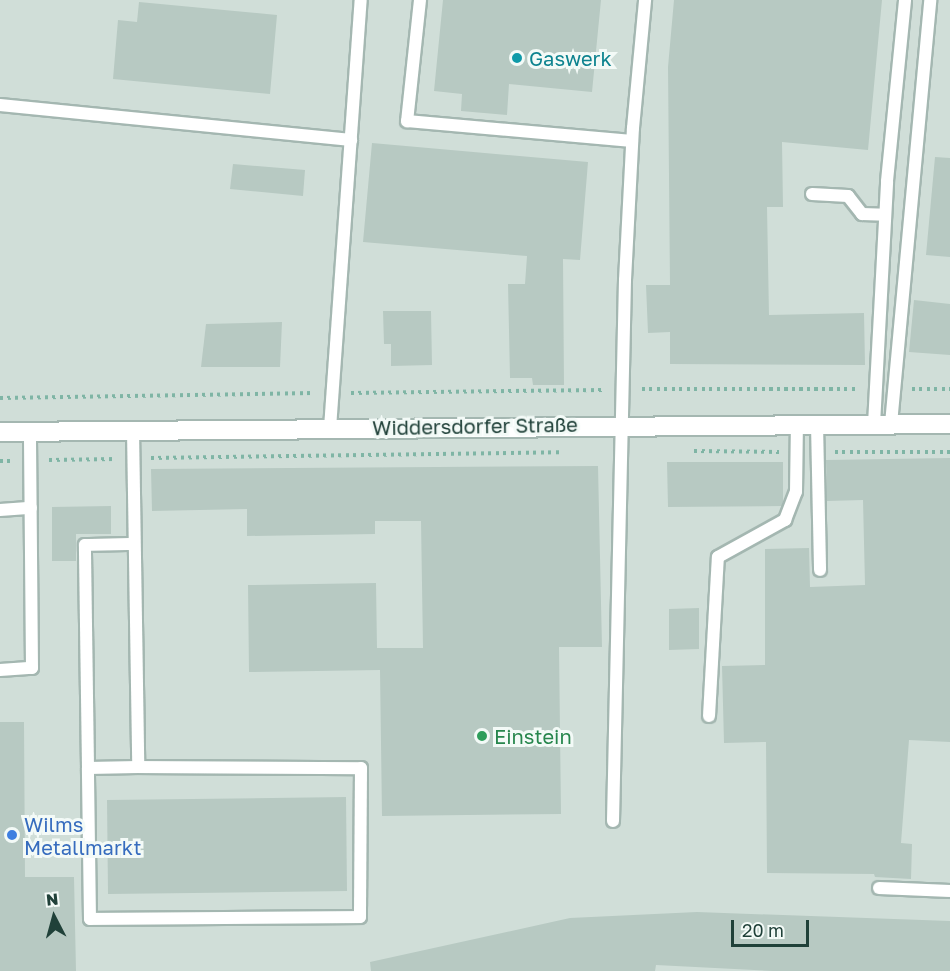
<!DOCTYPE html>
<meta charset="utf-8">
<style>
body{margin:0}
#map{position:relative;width:950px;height:971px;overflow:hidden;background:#e2eee9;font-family:"Golos Text",sans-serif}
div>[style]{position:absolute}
.built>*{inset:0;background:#d0ded8}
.building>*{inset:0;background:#b7c9c2}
.path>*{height:4px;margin-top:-2px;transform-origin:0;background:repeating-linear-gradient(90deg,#7fb5a5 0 3px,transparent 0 7.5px)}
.roads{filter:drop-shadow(2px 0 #a4b7b1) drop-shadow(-2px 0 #a4b7b1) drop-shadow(0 2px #a4b7b1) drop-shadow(0 -2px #a4b7b1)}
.service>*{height:12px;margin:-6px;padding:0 6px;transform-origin:6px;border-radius:6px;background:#fff}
.secondary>*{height:18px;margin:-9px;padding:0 9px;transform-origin:9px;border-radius:9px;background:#fff}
.dots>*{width:16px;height:16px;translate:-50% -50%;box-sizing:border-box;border:3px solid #f3faf7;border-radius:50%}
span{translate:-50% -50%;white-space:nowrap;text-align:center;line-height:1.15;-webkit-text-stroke:6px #f3faf7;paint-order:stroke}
.culture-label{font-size:20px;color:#0d838f}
.left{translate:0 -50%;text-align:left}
.street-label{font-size:20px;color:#204139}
.leisure-label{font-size:20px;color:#27864d}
.shop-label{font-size:20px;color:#366cbe}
.north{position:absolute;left:24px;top:887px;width:60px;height:60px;-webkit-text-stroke:4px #f3faf7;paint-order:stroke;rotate:354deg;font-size:16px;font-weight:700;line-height:24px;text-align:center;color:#204139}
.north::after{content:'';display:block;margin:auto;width:21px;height:27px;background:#204139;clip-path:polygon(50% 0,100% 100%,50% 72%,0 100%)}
.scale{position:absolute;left:731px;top:920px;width:78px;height:27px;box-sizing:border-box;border:3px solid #204139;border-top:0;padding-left:8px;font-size:18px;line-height:21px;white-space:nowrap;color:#204139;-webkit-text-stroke:4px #f3faf7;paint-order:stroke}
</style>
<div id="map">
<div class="built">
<i style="clip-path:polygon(0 0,950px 0,950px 971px,0 971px)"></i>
</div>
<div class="building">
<i style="clip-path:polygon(443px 0,601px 0,592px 92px,509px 84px,507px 115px,461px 111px,462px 94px,434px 91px)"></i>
<i style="clip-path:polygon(674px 0,882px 0,868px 150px,782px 142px,783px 207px,767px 207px,769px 315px,864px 313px,865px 365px,670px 364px,670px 332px,648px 333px,646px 285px,670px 285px,668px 67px)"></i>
<i style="clip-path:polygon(139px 2px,277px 15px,270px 94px,113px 79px,118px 20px,137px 22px)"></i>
<i style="clip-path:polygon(372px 143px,588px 162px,580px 260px,563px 259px,564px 385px,533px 385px,532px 378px,510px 378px,508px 284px,525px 284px,527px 256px,363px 242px)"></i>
<i style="clip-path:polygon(935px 157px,950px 158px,950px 257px,926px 255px)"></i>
<i style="clip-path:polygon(233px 164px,305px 170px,303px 196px,230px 189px)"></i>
<i style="clip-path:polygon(914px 300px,950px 304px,950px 355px,909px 352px)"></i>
<i style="clip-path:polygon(383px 311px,431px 311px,432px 365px,391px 366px,391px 344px,384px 344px)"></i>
<i style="clip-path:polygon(282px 322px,280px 367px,201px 367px,206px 324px)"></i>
<i style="clip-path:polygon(950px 458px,950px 742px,909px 740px,901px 843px,912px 844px,911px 879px,875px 877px,874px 874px,767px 873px,766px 742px,724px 743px,722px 666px,765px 665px,765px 549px,809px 548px,810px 587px,865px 585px,863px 500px,827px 501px,826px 460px)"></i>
<i style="clip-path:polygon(667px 462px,783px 462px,783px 502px,782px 506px,668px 507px)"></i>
<i style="clip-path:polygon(598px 466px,602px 647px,559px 647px,561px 814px,382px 816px,380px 670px,249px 672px,248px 585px,376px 583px,377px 648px,423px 648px,421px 521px,375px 521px,375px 534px,247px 536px,247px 509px,152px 511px,151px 469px)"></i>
<i style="clip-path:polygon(111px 506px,111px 534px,76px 534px,76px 561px,52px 561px,52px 507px)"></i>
<i style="clip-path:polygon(699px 608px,699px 649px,669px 650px,669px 609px)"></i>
<i style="clip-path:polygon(0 722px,24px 722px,25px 877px,74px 877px,76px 971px,0 971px)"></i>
<i style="clip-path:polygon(346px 797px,347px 891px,108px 894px,107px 800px)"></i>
<i style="clip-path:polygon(697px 912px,950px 921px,950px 971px,773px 971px,656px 965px,655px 971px,371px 971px,370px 962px,570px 918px)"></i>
</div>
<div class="path">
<i style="left:642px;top:389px;width:217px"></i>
<i style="left:912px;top:389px;width:38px"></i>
<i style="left:351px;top:393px;width:253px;rotate:-0.7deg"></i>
<i style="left:0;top:398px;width:313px;rotate:-0.9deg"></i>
<i style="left:694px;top:451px;width:85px;rotate:0.7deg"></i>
<i style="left:835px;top:452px;width:115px"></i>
<i style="left:151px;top:458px;width:409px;rotate:-0.8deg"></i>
<i style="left:49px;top:460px;width:67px;rotate:-0.9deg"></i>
<i style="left:0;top:461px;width:11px"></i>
</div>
<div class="roads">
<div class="service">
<i style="left:420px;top:0;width:122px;rotate:96.1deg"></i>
<i style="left:407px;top:121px;width:226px;rotate:5.1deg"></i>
<i style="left:0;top:105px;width:353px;rotate:5.7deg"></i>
<i style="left:812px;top:194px;width:36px;rotate:3deg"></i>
<i style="left:848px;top:196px;width:23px;rotate:52deg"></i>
<i style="left:862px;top:214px;width:23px;rotate:2deg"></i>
<i style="left:817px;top:424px;width:146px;rotate:88.8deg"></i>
<i style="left:874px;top:424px;width:243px;rotate:-86.9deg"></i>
<i style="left:887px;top:181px;width:182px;rotate:-84.3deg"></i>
<i style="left:891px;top:424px;width:426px;rotate:-84.7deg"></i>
<i style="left:330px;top:428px;width:429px;rotate:-85.9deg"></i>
<i style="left:133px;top:430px;width:337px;rotate:89.1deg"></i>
<i style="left:138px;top:767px;width:223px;rotate:0.3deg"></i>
<i style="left:361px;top:768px;width:149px;rotate:90.4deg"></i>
<i style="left:360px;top:917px;width:270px;rotate:179.6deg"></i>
<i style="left:90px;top:919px;width:151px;rotate:-90.8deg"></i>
<i style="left:88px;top:768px;width:50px;rotate:-1.1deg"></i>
<i style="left:0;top:510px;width:31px;rotate:-4deg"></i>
<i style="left:0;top:670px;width:32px;rotate:-4deg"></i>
<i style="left:32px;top:668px;width:236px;rotate:-90.5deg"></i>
<i style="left:709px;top:716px;width:159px;rotate:-86.8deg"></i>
<i style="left:718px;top:557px;width:77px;rotate:-28.9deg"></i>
<i style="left:785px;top:520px;width:30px;rotate:-69deg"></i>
<i style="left:796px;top:492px;width:68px;rotate:-89.2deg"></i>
<i style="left:88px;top:768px;width:223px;rotate:-90.8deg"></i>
<i style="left:85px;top:545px;width:49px;rotate:-1.2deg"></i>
<i style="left:613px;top:821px;width:541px;rotate:-88.73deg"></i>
<i style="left:625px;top:280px;width:152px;rotate:-87deg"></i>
<i style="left:633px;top:128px;width:129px;rotate:-84.6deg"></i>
<i style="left:879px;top:888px;width:71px;rotate:2.4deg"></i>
</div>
<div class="secondary">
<i style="left:0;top:432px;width:950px;rotate:-0.48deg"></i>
</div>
</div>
<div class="dots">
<i style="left:517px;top:58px;background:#0f9aa8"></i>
<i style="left:482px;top:736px;background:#2e9e5b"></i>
<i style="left:12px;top:835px;background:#3f7fe0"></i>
</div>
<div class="culture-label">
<span class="left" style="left:529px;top:58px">Gaswerk</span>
</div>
<div class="street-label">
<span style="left:475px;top:426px;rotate:-1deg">Widdersdorfer Straße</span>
</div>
<div class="leisure-label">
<span class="left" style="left:494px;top:736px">Einstein</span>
</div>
<div class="shop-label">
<span class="left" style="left:24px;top:836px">Wilms<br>Metallmarkt</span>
</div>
<div class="north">N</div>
<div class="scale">20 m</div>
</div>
